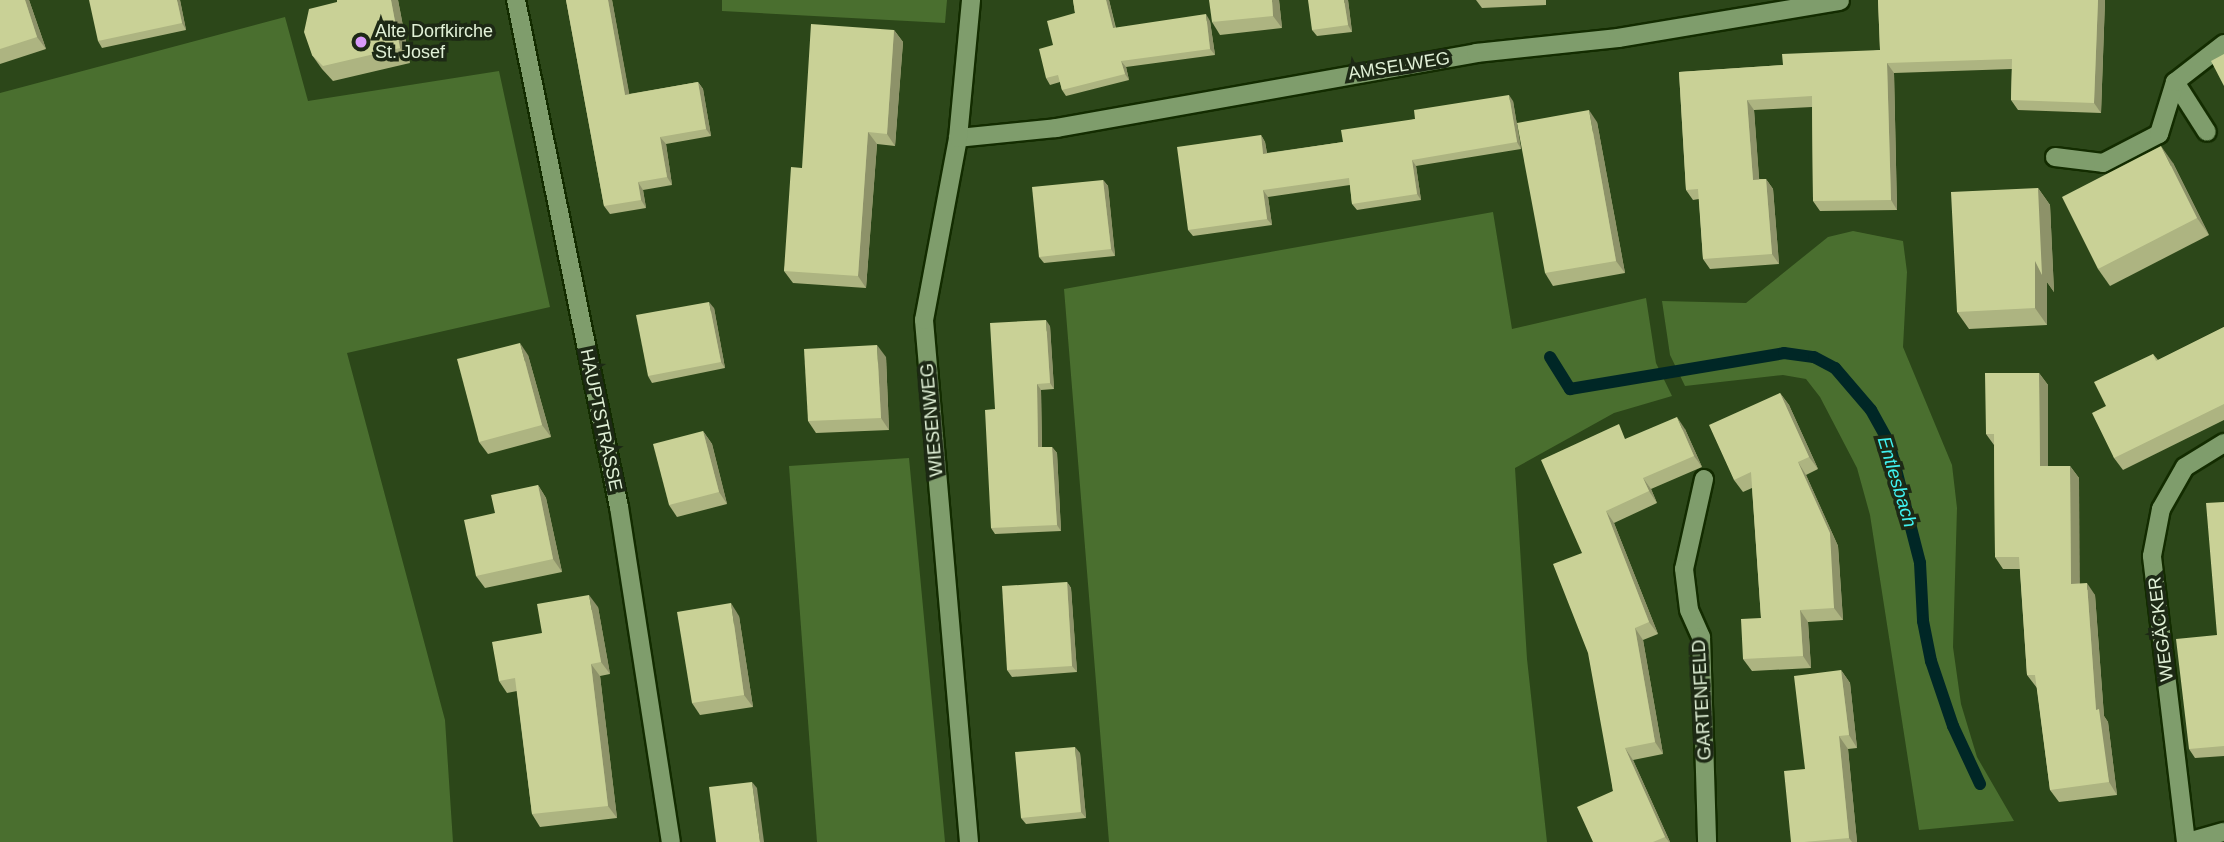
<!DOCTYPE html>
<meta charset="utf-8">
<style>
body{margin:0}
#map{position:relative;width:2224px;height:842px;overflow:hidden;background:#2c4719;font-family:Arial,sans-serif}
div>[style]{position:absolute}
.green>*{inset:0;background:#4a6f2f}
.stream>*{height:12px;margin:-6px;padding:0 6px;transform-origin:6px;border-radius:6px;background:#002726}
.roads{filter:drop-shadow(2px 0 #132c00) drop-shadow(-2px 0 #132c00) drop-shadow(0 2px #132c00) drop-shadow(0 -2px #132c00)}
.minor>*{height:18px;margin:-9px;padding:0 9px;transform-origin:9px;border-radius:9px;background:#7f9d6c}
.wall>*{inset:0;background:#adb481}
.shaded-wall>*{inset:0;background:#8d9269}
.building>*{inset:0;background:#c9d196}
.dots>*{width:19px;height:19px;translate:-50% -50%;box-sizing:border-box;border:4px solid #1d2915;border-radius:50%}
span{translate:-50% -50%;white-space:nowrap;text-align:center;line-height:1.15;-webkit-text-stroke:7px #1d2915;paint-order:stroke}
.poi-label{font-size:18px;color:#e1f1d7}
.left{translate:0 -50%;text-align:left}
.street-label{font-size:18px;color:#e1f1d7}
.water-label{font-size:19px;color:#40f1f0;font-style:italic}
</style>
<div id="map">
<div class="green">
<i style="clip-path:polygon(722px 0,947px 0,945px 23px,722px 11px)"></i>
<i style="clip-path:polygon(285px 17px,308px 101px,499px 71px,550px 307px,347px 353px,445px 720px,453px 842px,0 842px,0 93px)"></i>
<i style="clip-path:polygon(1493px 212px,1512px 329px,1646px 298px,1656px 363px,1672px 396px,1614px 413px,1515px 468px,1527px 659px,1547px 842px,1109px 842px,1064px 289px)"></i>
<i style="clip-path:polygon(1853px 231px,1903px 241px,1907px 272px,1903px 347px,1952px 465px,1957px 508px,1953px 647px,1961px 704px,1977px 757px,2014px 821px,1919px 830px,1870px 515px,1857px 468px,1820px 397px,1806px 379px,1783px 375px,1685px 386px,1670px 355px,1662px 301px,1746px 303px,1828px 237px)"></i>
<i style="clip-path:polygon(909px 458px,945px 842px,817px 842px,789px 466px)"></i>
</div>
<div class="stream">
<i style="left:1550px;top:357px;width:38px;rotate:58deg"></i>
<i style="left:1570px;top:389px;width:217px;rotate:-9.5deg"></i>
<i style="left:1784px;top:353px;width:30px;rotate:8deg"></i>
<i style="left:1814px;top:357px;width:24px;rotate:28deg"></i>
<i style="left:1835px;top:368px;width:55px;rotate:49.4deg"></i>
<i style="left:1871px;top:410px;width:37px;rotate:61deg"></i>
<i style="left:1889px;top:442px;width:125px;rotate:75.6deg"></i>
<i style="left:1920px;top:563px;width:58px;rotate:87deg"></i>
<i style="left:1923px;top:621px;width:41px;rotate:78.7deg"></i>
<i style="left:1931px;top:661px;width:69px;rotate:71.3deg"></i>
<i style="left:1953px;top:726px;width:64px;rotate:65deg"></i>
</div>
<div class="roads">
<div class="minor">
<i style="left:516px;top:0;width:517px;rotate:78.52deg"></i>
<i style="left:619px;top:507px;width:339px;rotate:81.2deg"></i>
<i style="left:2175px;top:82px;width:59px;rotate:57.4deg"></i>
<i style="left:958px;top:138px;width:99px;rotate:-5.8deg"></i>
<i style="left:1056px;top:128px;width:427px;rotate:-10.1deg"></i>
<i style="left:1476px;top:53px;width:143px;rotate:-6deg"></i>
<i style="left:1618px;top:38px;width:225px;rotate:-9.5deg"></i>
<i style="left:2055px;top:157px;width:48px;rotate:7.1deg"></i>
<i style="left:2103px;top:163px;width:63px;rotate:-27.4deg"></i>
<i style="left:2159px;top:134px;width:54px;rotate:-72.9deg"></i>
<i style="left:2175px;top:82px;width:62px;rotate:-37.8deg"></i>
<i style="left:1704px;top:479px;width:92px;rotate:102.5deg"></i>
<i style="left:1684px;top:569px;width:41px;rotate:83deg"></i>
<i style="left:1689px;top:610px;width:30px;rotate:66deg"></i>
<i style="left:1701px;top:637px;width:205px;rotate:88.3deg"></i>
<i style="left:969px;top:842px;width:524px;rotate:-94.93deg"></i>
<i style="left:924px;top:320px;width:185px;rotate:-79.4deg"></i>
<i style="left:958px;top:138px;width:139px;rotate:-84.6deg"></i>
<i style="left:2186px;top:842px;width:288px;rotate:-96.8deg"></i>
<i style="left:2152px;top:556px;width:48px;rotate:-79.2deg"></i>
<i style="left:2161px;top:509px;width:48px;rotate:-60.3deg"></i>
<i style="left:2185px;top:467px;width:46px;rotate:-31.6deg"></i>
<i style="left:2188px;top:842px;width:37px;rotate:-16deg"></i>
</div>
</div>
<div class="wall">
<i style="clip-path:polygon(0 0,29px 0,46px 49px,0 64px)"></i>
<i style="clip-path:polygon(180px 0,186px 30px,102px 48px,98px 41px)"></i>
<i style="clip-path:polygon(398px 0,410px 63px,333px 81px,322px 69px,312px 55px,337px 2px)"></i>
<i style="clip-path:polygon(566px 0,612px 0,629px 94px,698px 82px,703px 89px,711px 136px,666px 144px,672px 185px,643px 190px,646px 208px,610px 214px,604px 206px)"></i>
<i style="clip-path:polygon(1073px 0,1109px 0,1116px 28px,1210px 21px,1215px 55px,1126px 67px,1129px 80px,1066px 96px,1062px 90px,1060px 82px,1050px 85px,1046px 78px,1053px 45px,1075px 13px)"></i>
<i style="clip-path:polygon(1279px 0,1282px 28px,1220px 35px,1212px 22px)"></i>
<i style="clip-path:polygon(1348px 0,1352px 32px,1317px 36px,1312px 30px)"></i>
<i style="clip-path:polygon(1476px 0,1546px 0,1546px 5px,1482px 8px)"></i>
<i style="clip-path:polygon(1878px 0,2105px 0,2101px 113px,2018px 110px,2011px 100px,2012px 69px,1894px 73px,1897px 210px,1820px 211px,1813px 201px,1812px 107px,1754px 110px,1759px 179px,1766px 179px,1773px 189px,1779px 264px,1710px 269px,1703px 259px,1699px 199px,1693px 200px,1686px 190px,1679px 72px,1783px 65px,1880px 50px)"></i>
<i style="clip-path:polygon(894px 30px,903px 42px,895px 146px,877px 144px,866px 288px,793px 283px,784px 271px,802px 168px)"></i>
<i style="clip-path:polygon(1513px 101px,1521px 149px,1416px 166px,1421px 200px,1357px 210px,1352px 204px,1350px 185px,1268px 197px,1272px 225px,1193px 236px,1188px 230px,1261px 135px,1265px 142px,1267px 153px,1343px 142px,1415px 119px)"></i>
<i style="clip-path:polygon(1597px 122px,1625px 273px,1553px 286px,1545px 273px)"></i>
<i style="clip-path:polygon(2173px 163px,2209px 235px,2110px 286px,2098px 269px)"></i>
<i style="clip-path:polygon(1103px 180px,1108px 186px,1115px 256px,1044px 263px,1039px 257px)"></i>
<i style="clip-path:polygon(2038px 188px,2050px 205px,2054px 292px,2047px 282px,2047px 325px,1969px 329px,1957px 312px)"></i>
<i style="clip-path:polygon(714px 308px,725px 368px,652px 383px,648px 376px)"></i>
<i style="clip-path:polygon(1050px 326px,1054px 389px,1041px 390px,1042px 447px,1052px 447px,1057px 453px,1061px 531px,995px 534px,991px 528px,995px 409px)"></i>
<i style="clip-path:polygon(2224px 327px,2224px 420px,2123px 470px,2114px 458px,2106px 406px,2153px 354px,2158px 360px)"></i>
<i style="clip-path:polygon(528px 355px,551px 437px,488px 454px,479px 442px)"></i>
<i style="clip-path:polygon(886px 357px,889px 430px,816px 433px,808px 421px)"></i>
<i style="clip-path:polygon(2039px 373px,2048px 385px,2048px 466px,2070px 466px,2079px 478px,2079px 584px,2095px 595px,2104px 716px,2108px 722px,2117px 795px,2059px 802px,2050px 790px,2037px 688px,2027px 675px,2020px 569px,2003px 569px,1995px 557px,1994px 445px,1986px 434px)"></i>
<i style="clip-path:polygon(1780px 393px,1789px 405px,1818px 469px,1806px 475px,1838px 546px,1843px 620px,1808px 622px,1811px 668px,1752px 671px,1743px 659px,1761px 618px,1752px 488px,1743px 492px,1734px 480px)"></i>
<i style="clip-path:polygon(1685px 429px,1702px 467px,1651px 489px,1657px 503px,1614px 523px,1658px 634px,1643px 640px,1663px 754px,1633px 760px,1670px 842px,1593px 842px,1613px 791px,1582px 553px,1628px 438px)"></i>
<i style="clip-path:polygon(703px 431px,712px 444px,727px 504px,677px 517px,669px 505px)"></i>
<i style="clip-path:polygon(538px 485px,546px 498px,562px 572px,485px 588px,476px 576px,495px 513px)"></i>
<i style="clip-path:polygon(2224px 502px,2224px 756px,2195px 758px,2189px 749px,2217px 635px)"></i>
<i style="clip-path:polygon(1067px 582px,1071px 588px,1077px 672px,1012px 677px,1007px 670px)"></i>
<i style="clip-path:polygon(598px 607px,610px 674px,600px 676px,617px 818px,540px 827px,532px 814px,517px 691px,507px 693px,499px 681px,542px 633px)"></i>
<i style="clip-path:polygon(739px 616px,753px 707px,700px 715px,692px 703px)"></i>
<i style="clip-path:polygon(1841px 670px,1850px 683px,1857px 748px,1848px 749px,1857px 842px,1791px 842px,1805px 769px)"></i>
<i style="clip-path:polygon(1080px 753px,1086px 818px,1026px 824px,1021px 818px)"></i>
</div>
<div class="shaded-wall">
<i style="clip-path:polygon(25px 0,29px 0,46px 49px,37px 37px)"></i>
<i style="clip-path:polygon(177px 0,180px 0,186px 30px,182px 23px)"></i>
<i style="clip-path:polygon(391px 0,398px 0,410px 63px,400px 48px)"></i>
<i style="clip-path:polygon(608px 0,612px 0,631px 103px,625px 95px)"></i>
<i style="clip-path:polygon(1106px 0,1109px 0,1117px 35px,1113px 28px)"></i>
<i style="clip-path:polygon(1272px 0,1279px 0,1282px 28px,1273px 16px)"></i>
<i style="clip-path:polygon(1344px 0,1348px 0,1352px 32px,1348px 25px)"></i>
<i style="clip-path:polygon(2098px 0,2105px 0,2101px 113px,2094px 103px)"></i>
<i style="clip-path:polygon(1206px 14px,1210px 21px,1215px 55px,1210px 49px)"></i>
<i style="clip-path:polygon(894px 30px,903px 42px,895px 146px,887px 134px)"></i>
<i style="clip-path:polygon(1121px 61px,1126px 67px,1129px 80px,1125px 74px)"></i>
<i style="clip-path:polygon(1887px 63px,1894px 73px,1897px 210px,1891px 200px)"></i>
<i style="clip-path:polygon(698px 82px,703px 89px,711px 136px,706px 129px)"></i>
<i style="clip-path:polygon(1509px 95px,1513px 101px,1521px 149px,1517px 142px)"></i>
<i style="clip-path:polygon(1747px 100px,1754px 110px,1760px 190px,1753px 180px)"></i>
<i style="clip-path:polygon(1589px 110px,1597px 122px,1625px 273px,1616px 261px)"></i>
<i style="clip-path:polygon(868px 132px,877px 144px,866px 288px,858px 276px)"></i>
<i style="clip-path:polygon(1261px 135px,1265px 142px,1268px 160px,1263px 154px)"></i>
<i style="clip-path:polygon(660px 137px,666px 144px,672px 185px,667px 177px)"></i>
<i style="clip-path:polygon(2161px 146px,2173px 163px,2209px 235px,2197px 218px)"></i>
<i style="clip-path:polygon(1412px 160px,1416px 166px,1421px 200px,1417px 194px)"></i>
<i style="clip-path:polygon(1766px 179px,1773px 189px,1779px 264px,1772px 254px)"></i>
<i style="clip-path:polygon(1103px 180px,1108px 186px,1115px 256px,1111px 249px)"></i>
<i style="clip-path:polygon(638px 182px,643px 190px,646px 208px,641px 200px)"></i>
<i style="clip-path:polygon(2038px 188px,2050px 205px,2054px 292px,2047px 282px,2047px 325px,2035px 308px,2035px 261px)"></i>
<i style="clip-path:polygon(1263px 190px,1268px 197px,1272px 225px,1267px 219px)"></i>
<i style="clip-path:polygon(709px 302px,714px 308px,725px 368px,721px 362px)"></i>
<i style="clip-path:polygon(1046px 320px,1050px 326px,1054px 389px,1050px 383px)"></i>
<i style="clip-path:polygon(520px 343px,528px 355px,551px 437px,542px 425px)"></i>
<i style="clip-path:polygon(877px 345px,886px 357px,889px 430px,881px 418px)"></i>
<i style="clip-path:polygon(2039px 373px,2048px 385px,2048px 478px,2040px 466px)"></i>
<i style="clip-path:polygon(1037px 384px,1041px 390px,1042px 454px,1038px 447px)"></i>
<i style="clip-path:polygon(1780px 393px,1789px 405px,1818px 469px,1809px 457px)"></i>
<i style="clip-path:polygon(1677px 417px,1685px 429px,1702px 467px,1694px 456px)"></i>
<i style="clip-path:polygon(703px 431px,712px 444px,727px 504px,719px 492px)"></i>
<i style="clip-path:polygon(1052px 447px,1057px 453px,1061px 531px,1057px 525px)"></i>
<i style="clip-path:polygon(1798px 462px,1806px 475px,1838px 546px,1843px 620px,1834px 608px)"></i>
<i style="clip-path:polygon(2070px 466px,2079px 478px,2080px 596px,2071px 584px)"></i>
<i style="clip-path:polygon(1643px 478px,1651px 489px,1657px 503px,1649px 491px)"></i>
<i style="clip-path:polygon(538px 485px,546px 498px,562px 572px,553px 559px)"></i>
<i style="clip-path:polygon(1606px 511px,1614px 523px,1658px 634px,1649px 622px)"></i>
<i style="clip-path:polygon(1067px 582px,1071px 588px,1077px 672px,1072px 666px)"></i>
<i style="clip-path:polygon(2087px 583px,2095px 595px,2104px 716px,2108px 722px,2117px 795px,2109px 782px,2096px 710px)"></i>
<i style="clip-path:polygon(589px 595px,598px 607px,610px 674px,601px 662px)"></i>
<i style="clip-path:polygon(731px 603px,739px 616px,753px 707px,744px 695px)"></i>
<i style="clip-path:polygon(1800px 610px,1808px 622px,1811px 668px,1803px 656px)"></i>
<i style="clip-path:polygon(1635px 628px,1643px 640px,1663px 754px,1655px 742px)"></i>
<i style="clip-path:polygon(591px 664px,600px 676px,617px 818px,608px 806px)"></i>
<i style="clip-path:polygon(1841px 670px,1850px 683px,1857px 748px,1849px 735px)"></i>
<i style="clip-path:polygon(1839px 736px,1848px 749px,1857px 842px,1852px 842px,1849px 838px)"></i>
<i style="clip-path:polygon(1075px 747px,1080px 753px,1086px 818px,1081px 812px)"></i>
<i style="clip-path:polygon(1625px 748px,1633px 760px,1670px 842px,1669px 842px,1665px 837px)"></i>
<i style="clip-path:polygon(752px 782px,757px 788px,764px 842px,760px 842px)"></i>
</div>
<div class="building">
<i style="clip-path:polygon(0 0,25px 0,37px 37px,0 49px)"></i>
<i style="clip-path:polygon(89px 0,177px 0,182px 23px,98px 41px)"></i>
<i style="clip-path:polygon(337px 0,391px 0,400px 48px,323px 66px,312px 55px,304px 32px,309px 9px,337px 2px)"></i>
<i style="clip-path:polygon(566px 0,608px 0,625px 95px,698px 82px,706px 129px,660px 137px,667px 177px,638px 182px,641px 200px,604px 206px)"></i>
<i style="clip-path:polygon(1073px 0,1106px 0,1113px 28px,1206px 14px,1210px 49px,1121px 61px,1125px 74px,1062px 90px,1058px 75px,1046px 78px,1039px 49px,1053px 45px,1047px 21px,1075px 13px)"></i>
<i style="clip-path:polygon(1209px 0,1272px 0,1273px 16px,1212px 22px)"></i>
<i style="clip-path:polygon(1308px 0,1344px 0,1348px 25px,1312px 30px)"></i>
<i style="clip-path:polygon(1878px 0,2098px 0,2094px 103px,2011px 100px,2012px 59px,1887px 63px,1891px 200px,1813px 201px,1812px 96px,1747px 100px,1753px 180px,1766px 179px,1772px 254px,1703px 259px,1698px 189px,1686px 190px,1679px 72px,1783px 65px,1782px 54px,1880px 50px)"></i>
<i style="clip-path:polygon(811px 24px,894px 30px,887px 134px,868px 132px,858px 276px,784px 271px,791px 167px,802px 168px)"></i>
<i style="clip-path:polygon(2224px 54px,2224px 86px,2211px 61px)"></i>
<i style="clip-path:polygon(1509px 95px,1517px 142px,1412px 160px,1417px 194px,1352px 204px,1349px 178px,1263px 190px,1267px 219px,1188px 230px,1177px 147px,1261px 135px,1263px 154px,1343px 142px,1341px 130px,1415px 119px,1414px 110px)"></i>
<i style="clip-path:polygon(1589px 110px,1616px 261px,1545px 273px,1517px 123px)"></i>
<i style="clip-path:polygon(2161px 146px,2197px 218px,2098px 269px,2062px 197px)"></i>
<i style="clip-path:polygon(1103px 180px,1111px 249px,1039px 257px,1032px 187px)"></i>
<i style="clip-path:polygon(2038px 188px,2042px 275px,2035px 261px,2035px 308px,1957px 312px,1951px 192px)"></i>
<i style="clip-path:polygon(709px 302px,721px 362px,648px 376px,636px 315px)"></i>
<i style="clip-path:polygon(1046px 320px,1050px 383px,1037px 384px,1038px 447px,1052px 447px,1057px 525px,991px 528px,985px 410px,995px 409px,990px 323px)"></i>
<i style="clip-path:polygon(2224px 327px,2224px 404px,2114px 458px,2092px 413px,2106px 406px,2094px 382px,2153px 354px,2156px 361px)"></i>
<i style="clip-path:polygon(520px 343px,542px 425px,479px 442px,457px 359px)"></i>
<i style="clip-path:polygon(877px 345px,881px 418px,808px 421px,804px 349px)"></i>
<i style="clip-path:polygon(1985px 373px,2039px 373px,2040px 466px,2070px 466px,2071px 584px,2087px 583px,2096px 710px,2099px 709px,2109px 782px,2050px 790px,2035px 675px,2027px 675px,2019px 557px,1995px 557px,1994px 434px,1986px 434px)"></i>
<i style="clip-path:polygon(1780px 393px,1809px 457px,1798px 462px,1830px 533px,1834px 608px,1800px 610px,1803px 656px,1743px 659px,1741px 619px,1761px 618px,1751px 472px,1734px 480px,1709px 425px)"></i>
<i style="clip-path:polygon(1677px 417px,1694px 456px,1643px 478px,1649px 491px,1606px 511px,1649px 622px,1635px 628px,1655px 742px,1625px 748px,1665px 837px,1653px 842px,1593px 842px,1577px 807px,1613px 791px,1588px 653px,1553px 564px,1582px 553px,1541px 460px,1619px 424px,1625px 439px)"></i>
<i style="clip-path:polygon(703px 431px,719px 492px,669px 505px,653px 444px)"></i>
<i style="clip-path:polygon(538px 485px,553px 559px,476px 576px,464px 520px,495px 513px,491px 495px)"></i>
<i style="clip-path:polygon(2224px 502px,2224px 746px,2189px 749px,2176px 639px,2217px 635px,2206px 503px)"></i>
<i style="clip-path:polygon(1067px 582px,1072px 666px,1007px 670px,1002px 586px)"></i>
<i style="clip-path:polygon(589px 595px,601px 662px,591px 664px,608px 806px,532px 814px,515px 678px,499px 681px,492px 642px,542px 633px,537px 604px)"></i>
<i style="clip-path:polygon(731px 603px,744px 695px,692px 703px,677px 612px)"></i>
<i style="clip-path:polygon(1841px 670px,1849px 735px,1839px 736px,1849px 838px,1804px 842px,1791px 842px,1784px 771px,1805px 769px,1794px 676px)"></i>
<i style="clip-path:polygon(1075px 747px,1081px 812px,1021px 818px,1015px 752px)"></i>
<i style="clip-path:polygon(752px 782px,760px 842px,716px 842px,709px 787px)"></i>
</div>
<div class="dots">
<i style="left:361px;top:42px;background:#d89af8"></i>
</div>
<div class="poi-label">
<span class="left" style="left:375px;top:42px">Alte Dorfkirche<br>St. Josef</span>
</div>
<div class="street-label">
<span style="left:1399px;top:66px;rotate:-9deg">AMSELWEG</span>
<span style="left:601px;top:420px;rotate:78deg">HAUPTSTRASSE</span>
<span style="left:932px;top:420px;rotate:-95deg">WIESENWEG</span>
<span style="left:2161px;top:629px;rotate:-97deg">WEGÄCKER</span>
<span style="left:1702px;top:700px;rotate:-93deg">GARTENFELD</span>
</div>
<div class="water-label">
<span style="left:1897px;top:482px;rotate:73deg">Entlesbach</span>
</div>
</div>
